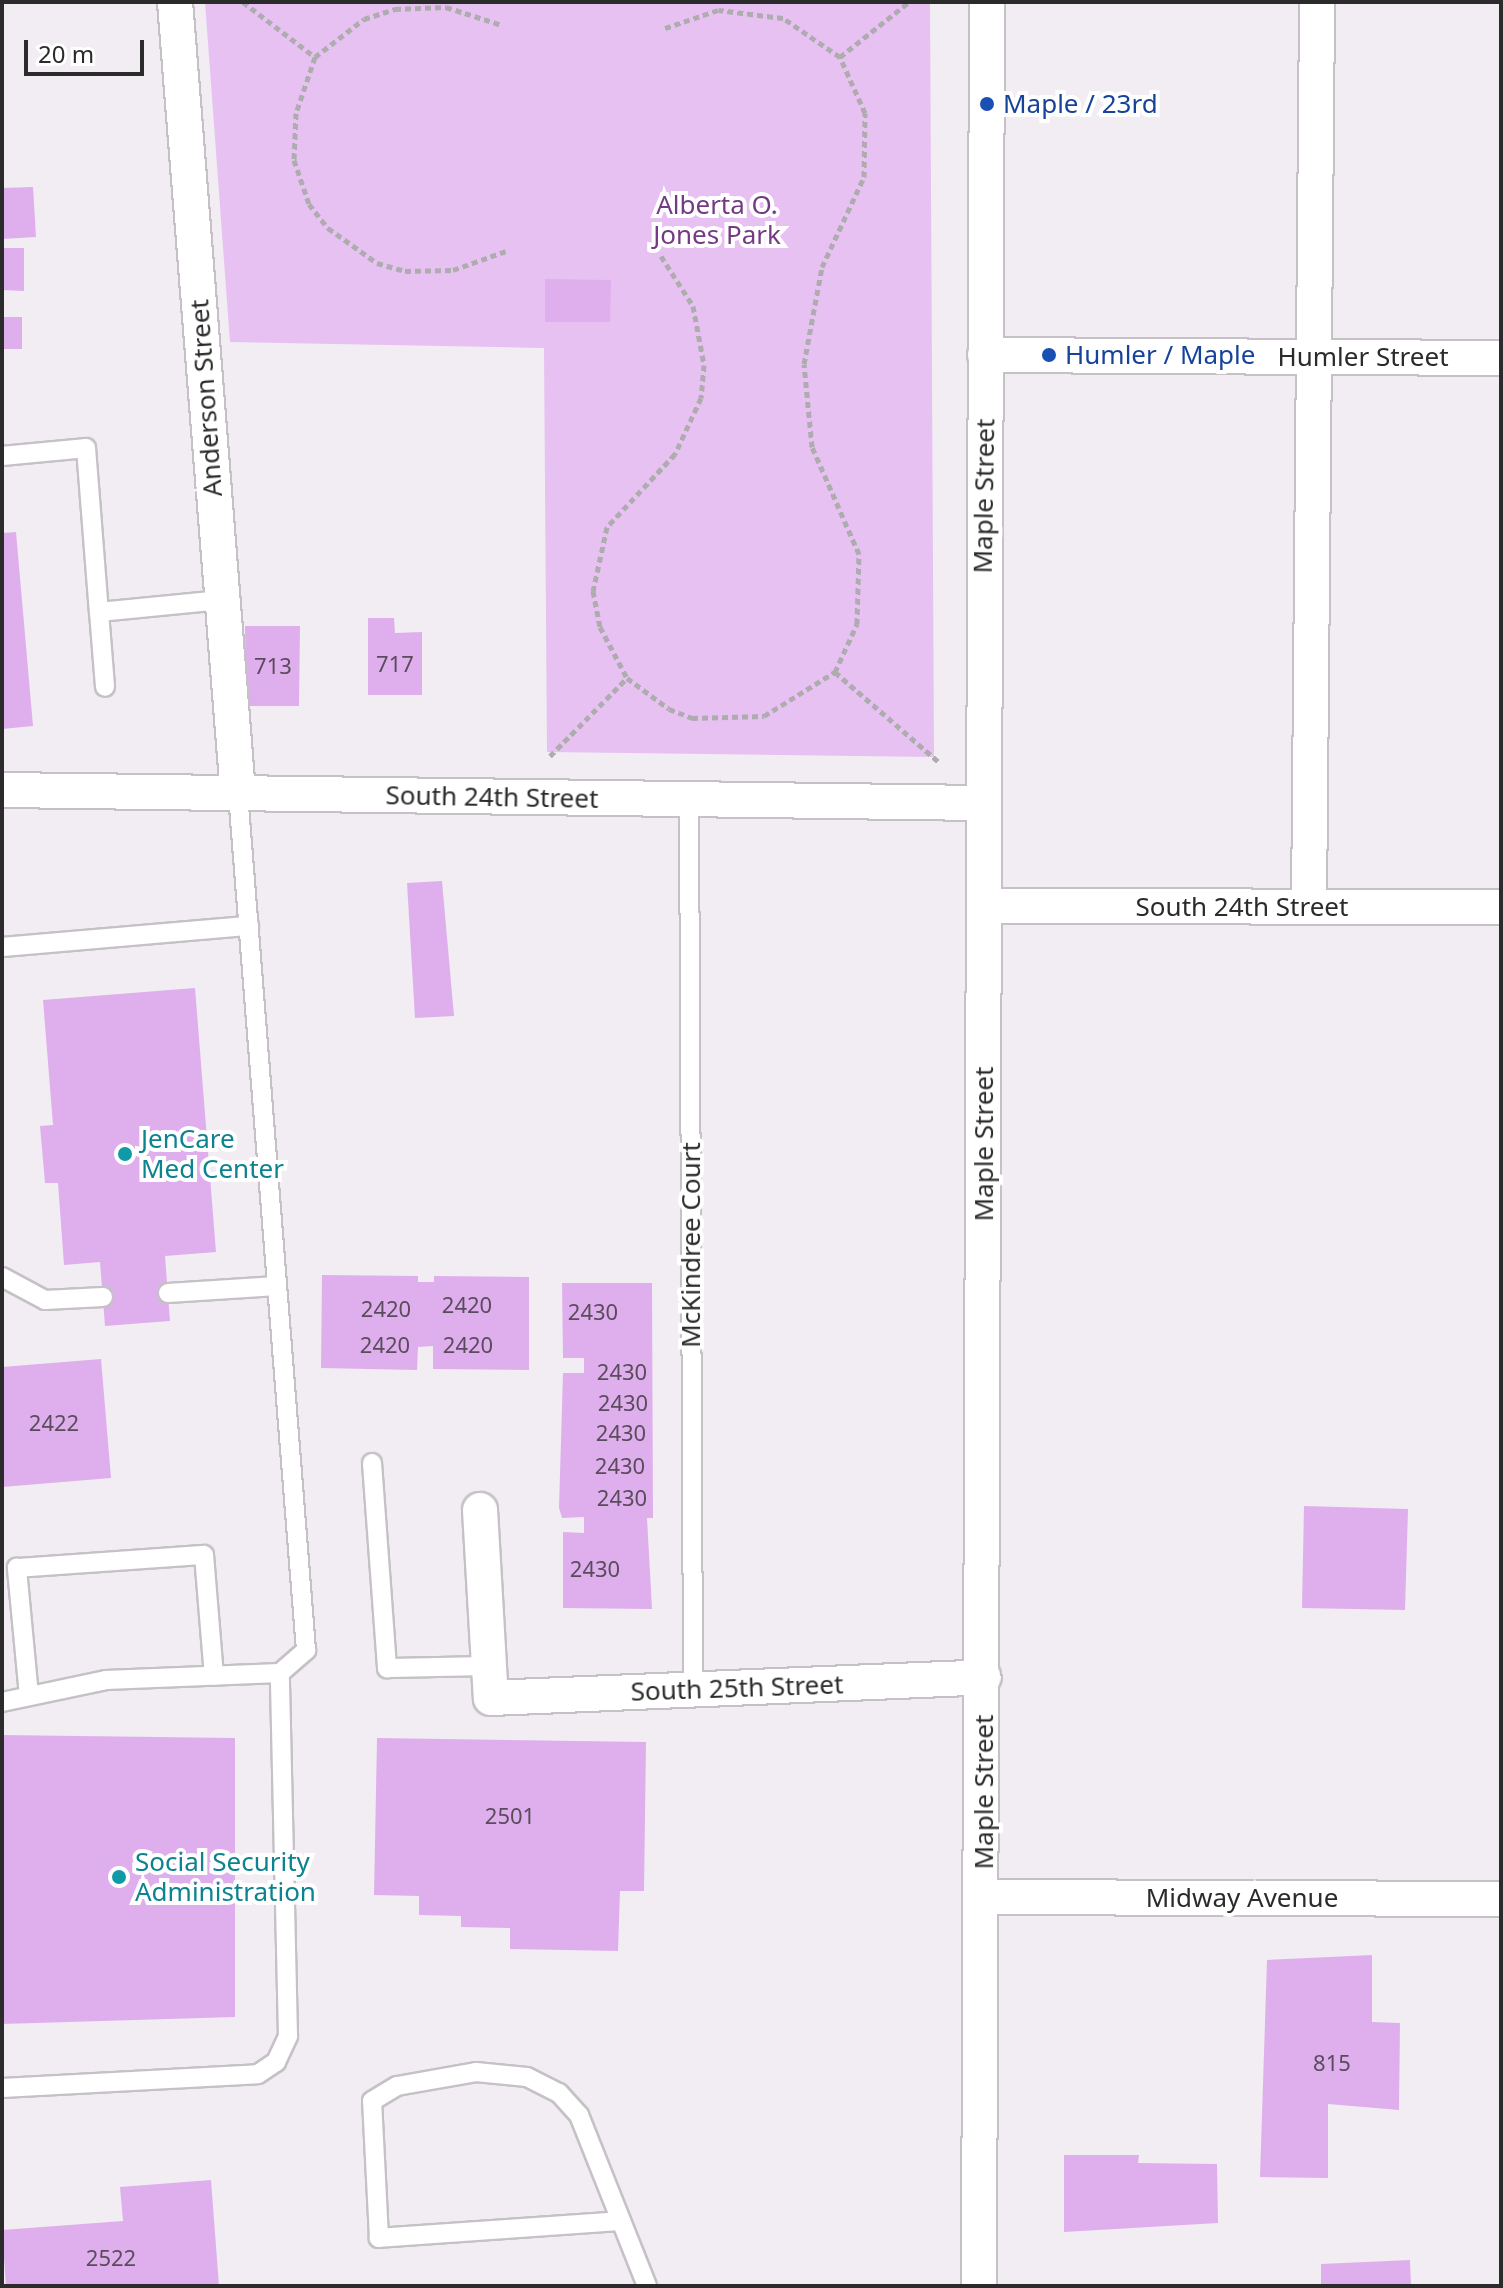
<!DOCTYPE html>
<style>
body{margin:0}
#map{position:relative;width:1503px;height:2288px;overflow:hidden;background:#f1edf3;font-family:"Noto Sans",sans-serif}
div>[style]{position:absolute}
.green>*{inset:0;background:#e6c1f1}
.building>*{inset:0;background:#dfafed}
.path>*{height:5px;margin-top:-2.5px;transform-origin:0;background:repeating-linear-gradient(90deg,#afacb0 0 6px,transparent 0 10px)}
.roads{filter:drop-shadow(2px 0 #c5c1c6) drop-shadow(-2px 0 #c5c1c6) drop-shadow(0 2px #c5c1c6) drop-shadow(0 -2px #c5c1c6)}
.service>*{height:18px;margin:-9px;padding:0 9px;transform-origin:9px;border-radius:9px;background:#fff}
.minor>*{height:34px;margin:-17px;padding:0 17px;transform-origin:17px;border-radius:17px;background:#fff}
.dots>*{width:22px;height:22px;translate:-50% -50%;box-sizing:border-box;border:4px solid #fff;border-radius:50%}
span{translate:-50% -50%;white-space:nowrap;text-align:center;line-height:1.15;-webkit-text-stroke:8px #fff;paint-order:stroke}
.number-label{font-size:22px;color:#594c5c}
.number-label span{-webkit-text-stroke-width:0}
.transit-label{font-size:26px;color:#164399}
.left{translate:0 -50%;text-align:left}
.park-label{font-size:26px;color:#743b84}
.street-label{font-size:26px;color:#2c2b2c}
.culture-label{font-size:26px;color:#0d838f}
.frame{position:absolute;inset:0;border:4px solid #2c2b2c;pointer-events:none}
.scale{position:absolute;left:24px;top:40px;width:120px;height:36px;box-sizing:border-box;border:4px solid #2c2b2c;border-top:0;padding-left:10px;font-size:24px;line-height:28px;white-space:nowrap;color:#2c2b2c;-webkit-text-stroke:6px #fff;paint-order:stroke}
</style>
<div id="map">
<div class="green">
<i style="clip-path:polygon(205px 2px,930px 2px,934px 757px,547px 752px,544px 348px,230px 342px)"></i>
</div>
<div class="building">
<i style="clip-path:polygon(33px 187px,36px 237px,2px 239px,2px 188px)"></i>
<i style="clip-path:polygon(2px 248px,24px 248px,24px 291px,2px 290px)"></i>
<i style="clip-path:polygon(545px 279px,611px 280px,610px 322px,545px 322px)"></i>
<i style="clip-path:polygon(2px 317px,22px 317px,22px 349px,2px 349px)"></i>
<i style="clip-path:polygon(16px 532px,33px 726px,2px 729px,2px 533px)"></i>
<i style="clip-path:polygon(368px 618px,394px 618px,395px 633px,422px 632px,422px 695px,368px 695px)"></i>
<i style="clip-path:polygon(245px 626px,300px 626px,299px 706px,246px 706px)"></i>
<i style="clip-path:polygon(442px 881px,454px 1016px,415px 1018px,407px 883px)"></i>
<i style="clip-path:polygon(195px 988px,216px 1252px,165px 1256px,170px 1321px,105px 1326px,100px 1262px,64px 1265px,58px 1183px,45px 1183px,40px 1126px,53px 1125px,43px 1000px)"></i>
<i style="clip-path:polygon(322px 1275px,418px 1276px,418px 1282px,434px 1282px,434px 1276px,529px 1277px,529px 1370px,433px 1369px,433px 1346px,418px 1347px,417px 1370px,321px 1368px)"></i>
<i style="clip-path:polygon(562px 1283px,652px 1283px,653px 1518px,647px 1518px,652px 1609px,563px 1608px,563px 1532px,584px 1533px,584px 1517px,562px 1518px,559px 1508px,563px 1373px,584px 1373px,584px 1358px,563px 1358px)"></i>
<i style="clip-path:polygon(101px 1359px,111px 1478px,2px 1487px,2px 1367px)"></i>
<i style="clip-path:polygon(1304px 1506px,1408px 1509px,1405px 1610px,1302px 1608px)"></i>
<i style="clip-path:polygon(2px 1735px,235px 1738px,235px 2017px,2px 2024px)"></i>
<i style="clip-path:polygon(377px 1738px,646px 1742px,644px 1891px,620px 1891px,618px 1951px,510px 1949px,510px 1928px,461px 1927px,461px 1916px,419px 1915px,419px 1896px,374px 1895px)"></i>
<i style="clip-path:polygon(1372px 1955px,1372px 2022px,1400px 2023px,1399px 2110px,1328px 2104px,1328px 2178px,1260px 2177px,1267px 1960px)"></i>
<i style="clip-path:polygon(1064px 2155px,1139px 2155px,1138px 2163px,1217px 2164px,1218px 2223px,1064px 2232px)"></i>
<i style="clip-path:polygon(211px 2180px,219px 2286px,6px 2286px,2px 2230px,123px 2221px,120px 2187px)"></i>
<i style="clip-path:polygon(1410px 2260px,1411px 2286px,1321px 2286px,1321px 2264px)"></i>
</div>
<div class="path">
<i style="left:243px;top:2px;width:91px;rotate:37.4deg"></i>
<i style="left:315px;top:57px;width:62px;rotate:-37.8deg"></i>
<i style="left:364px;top:19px;width:33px;rotate:-18deg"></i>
<i style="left:395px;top:9px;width:51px;rotate:-2.2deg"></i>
<i style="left:446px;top:7px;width:59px;rotate:17.8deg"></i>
<i style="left:315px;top:57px;width:59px;rotate:108.7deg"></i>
<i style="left:296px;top:113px;width:47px;rotate:92.4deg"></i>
<i style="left:294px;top:160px;width:46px;rotate:71.2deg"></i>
<i style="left:309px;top:204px;width:31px;rotate:52deg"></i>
<i style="left:328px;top:228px;width:60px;rotate:35.5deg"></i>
<i style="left:377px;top:263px;width:29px;rotate:16deg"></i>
<i style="left:405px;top:271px;width:48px;rotate:-1.2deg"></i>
<i style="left:453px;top:270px;width:56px;rotate:-19.7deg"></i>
<i style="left:840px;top:57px;width:88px;rotate:-38.6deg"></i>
<i style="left:661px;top:256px;width:59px;rotate:57.4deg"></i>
<i style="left:693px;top:306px;width:60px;rotate:79.4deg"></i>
<i style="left:704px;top:365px;width:33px;rotate:95deg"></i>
<i style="left:701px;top:398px;width:62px;rotate:114.9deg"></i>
<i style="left:675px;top:454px;width:100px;rotate:133deg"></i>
<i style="left:607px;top:527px;width:66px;rotate:102.3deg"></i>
<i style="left:593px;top:591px;width:37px;rotate:79deg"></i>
<i style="left:600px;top:627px;width:58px;rotate:62.1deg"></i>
<i style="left:627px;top:678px;width:52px;rotate:36.4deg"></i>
<i style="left:669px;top:709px;width:25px;rotate:21deg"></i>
<i style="left:692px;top:718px;width:72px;rotate:-1.6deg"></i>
<i style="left:764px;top:716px;width:84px;rotate:-31.8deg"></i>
<i style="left:835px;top:672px;width:53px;rotate:-65.4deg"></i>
<i style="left:857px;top:624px;width:70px;rotate:-88.4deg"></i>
<i style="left:859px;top:554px;width:117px;rotate:-113.7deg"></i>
<i style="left:812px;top:447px;width:83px;rotate:-95.5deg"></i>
<i style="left:804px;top:364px;width:99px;rotate:-79.5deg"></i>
<i style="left:822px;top:267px;width:99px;rotate:-65deg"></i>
<i style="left:864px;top:177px;width:64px;rotate:-89.1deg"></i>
<i style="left:865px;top:113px;width:61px;rotate:-114.1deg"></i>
<i style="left:840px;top:57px;width:69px;rotate:-145.6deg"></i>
<i style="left:783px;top:18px;width:65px;rotate:-173deg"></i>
<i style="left:718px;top:10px;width:56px;rotate:161.2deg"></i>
<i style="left:835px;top:672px;width:138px;rotate:40.9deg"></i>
<i style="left:550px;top:756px;width:110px;rotate:-45.4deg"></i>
</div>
<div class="roads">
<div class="service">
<i style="left:2px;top:456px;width:84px;rotate:-5.4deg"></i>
<i style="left:86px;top:448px;width:165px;rotate:85.5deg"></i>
<i style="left:99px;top:612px;width:123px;rotate:-5.6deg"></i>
<i style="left:99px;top:612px;width:75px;rotate:85.4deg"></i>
<i style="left:689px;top:800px;width:890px;rotate:89.74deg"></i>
<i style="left:2px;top:947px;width:248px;rotate:-4.9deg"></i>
<i style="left:2px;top:1277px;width:49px;rotate:28.1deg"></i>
<i style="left:45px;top:1300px;width:58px;rotate:-3deg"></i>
<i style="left:168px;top:1293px;width:109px;rotate:-3.7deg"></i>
<i style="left:372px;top:1463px;width:206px;rotate:85.8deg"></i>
<i style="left:387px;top:1668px;width:102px;rotate:-1.1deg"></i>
<i style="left:29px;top:1696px;width:129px;rotate:-95.4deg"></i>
<i style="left:17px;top:1568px;width:187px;rotate:-4deg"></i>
<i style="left:204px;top:1555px;width:121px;rotate:85.3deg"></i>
<i style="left:2px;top:1702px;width:106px;rotate:-11.9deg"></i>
<i style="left:106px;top:1680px;width:174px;rotate:-2.3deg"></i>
<i style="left:280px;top:1673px;width:35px;rotate:-41deg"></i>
<i style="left:306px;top:1650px;width:860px;rotate:-94.54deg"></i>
<i style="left:2px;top:2088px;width:256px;rotate:-3.1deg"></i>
<i style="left:258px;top:2074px;width:22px;rotate:-34deg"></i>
<i style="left:276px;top:2062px;width:29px;rotate:-65deg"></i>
<i style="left:288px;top:2036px;width:363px;rotate:-91.3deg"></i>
<i style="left:621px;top:2221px;width:243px;rotate:176deg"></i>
<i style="left:379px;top:2238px;width:137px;rotate:-92.9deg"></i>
<i style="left:372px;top:2101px;width:29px;rotate:-31deg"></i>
<i style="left:397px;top:2086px;width:80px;rotate:-10deg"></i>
<i style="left:476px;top:2072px;width:51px;rotate:5.6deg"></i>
<i style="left:527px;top:2077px;width:36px;rotate:27deg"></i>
<i style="left:559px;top:2093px;width:30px;rotate:48deg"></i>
<i style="left:579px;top:2115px;width:184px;rotate:68.3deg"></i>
</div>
<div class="minor">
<i style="left:175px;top:2px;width:794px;rotate:85.45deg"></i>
<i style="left:985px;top:355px;width:516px;rotate:0.33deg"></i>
<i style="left:2px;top:790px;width:979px;rotate:0.76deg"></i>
<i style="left:984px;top:906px;width:517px;rotate:0.11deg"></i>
<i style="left:1309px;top:907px;width:905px;rotate:-89.49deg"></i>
<i style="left:480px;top:1510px;width:188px;rotate:86.7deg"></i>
<i style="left:491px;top:1698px;width:493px;rotate:-2.4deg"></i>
<i style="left:983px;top:1897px;width:518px;rotate:0.22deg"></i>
<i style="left:979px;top:2286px;width:2284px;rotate:-89.8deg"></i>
</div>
</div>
<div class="dots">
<i style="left:987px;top:104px;background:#1a4fb4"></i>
<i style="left:1049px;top:355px;background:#1a4fb4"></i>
<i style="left:125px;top:1154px;background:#0f9aa8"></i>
<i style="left:119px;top:1877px;background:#0f9aa8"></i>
</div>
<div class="number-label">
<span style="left:395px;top:664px">717</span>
<span style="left:273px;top:666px">713</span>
<span style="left:467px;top:1305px">2420</span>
<span style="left:386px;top:1309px">2420</span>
<span style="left:593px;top:1312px">2430</span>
<span style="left:385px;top:1345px">2420</span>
<span style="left:468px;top:1345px">2420</span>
<span style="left:622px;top:1372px">2430</span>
<span style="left:623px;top:1403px">2430</span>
<span style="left:54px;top:1423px">2422</span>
<span style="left:621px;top:1433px">2430</span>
<span style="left:620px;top:1466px">2430</span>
<span style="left:622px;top:1498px">2430</span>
<span style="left:595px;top:1569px">2430</span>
<span style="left:510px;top:1816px">2501</span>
<span style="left:1332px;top:2063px">815</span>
<span style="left:111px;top:2258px">2522</span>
</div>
<div class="transit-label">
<span class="left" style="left:1003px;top:104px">Maple / 23rd</span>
<span class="left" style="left:1065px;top:355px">Humler / Maple</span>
</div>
<div class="park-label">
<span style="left:717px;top:220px">Alberta O.<br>Jones Park</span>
</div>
<div class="street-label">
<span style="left:1363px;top:357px">Humler Street</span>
<span style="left:206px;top:398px;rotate:-94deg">Anderson Street</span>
<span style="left:984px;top:496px;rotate:-89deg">Maple Street</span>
<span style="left:492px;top:797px;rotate:1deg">South 24th Street</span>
<span style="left:1242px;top:907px">South 24th Street</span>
<span style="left:984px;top:1144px;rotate:-90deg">Maple Street</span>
<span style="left:691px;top:1245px;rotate:-90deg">McKindree Court</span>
<span style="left:737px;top:1688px;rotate:-2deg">South 25th Street</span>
<span style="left:984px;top:1792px;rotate:-90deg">Maple Street</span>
<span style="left:1242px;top:1898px">Midway Avenue</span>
</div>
<div class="culture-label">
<span class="left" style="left:141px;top:1154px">JenCare<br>Med Center</span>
<span class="left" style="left:135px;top:1877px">Social Security<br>Administration</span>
</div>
<div class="frame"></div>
<div class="scale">20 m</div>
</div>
